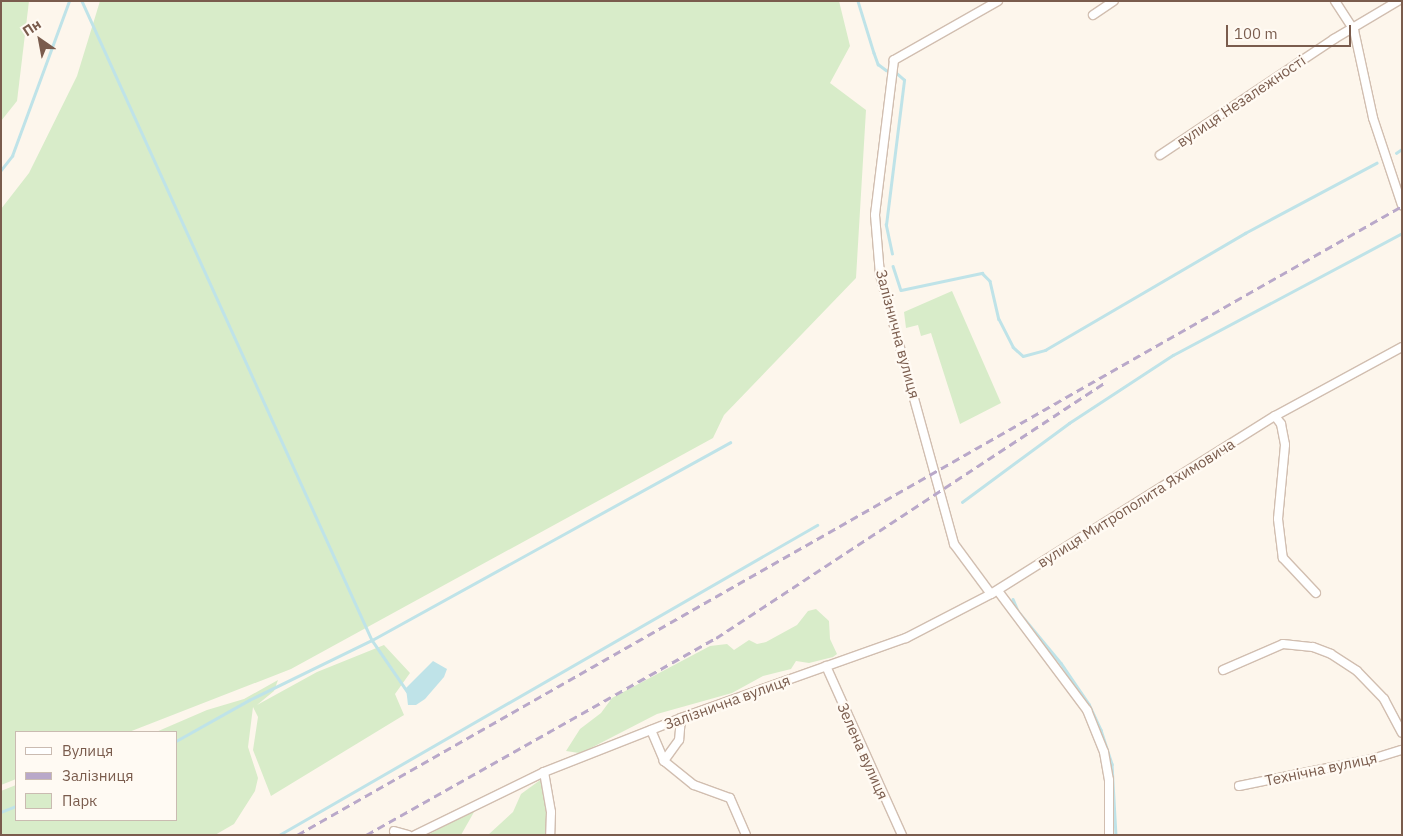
<!DOCTYPE html>
<meta charset="utf-8">
<style>
body{margin:0}
#map{position:relative;width:1403px;height:836px;overflow:hidden;background:#fdf6ec;font-family:"IBM Plex Sans",sans-serif}
div>[style]{position:absolute}
.green>*{inset:0;background:#d8ecc9}
.water>*{inset:0;background:#bfe3e8}
.stream>*{height:2.5px;margin:-1.25px;padding:0 1.25px;transform-origin:1.25px;border-radius:1.25px;background:#bfe3e8}
.roads{filter:drop-shadow(1px 0 #d1beb0) drop-shadow(-1px 0 #d1beb0) drop-shadow(0 1px #d1beb0) drop-shadow(0 -1px #d1beb0)}
.minor>*{height:8px;margin:-4px;padding:0 4px;transform-origin:4px;border-radius:4px;background:#fff}
.rail>*{height:2.5px;margin-top:-1.25px;transform-origin:0;background:repeating-linear-gradient(90deg,#b9a8c9 0 8px,transparent 0 13px)}
span{translate:-50% -50%;white-space:nowrap;text-align:center;line-height:1.15;-webkit-text-stroke:4.5px #fffaf3;paint-order:stroke}
.street-label{font-size:15px;color:#7a5c4d}
.frame{position:absolute;inset:0;border:2px solid #7a5c4d;pointer-events:none}
.legend{position:absolute;left:15px;top:731px;width:162px;height:90px;box-sizing:border-box;background:#fffaf3;border:1px solid #cabbb1;margin:0;padding:6px 9px;list-style:none;font-size:15px;color:#7a5c4d}
.legend li{display:flex;align-items:center;gap:10px;height:25px}
.legend b{width:25px;border:1px solid #cabbb1}
.north{position:absolute;left:15px;top:15px;width:50px;height:50px;-webkit-text-stroke:4px #fffaf3;paint-order:stroke;rotate:327deg;font-size:14px;font-weight:700;line-height:20px;text-align:center;color:#7a5c4d}
.north::after{content:'';display:block;margin:auto;width:18px;height:22px;background:#7a5c4d;clip-path:polygon(50% 0,100% 100%,50% 72%,0 100%)}
.scale{position:absolute;left:1226px;top:25px;width:125px;height:22px;box-sizing:border-box;border:2px solid #7a5c4d;border-top:0;padding-left:6px;font-size:15px;line-height:18px;white-space:nowrap;color:#7a5c4d;-webkit-text-stroke:4px #fffaf3;paint-order:stroke}
</style>
<div id="map">
<div class="green">
<i style="clip-path:polygon(1px 1px,29px 1px,17px 101px,1px 121px)"></i>
<i style="clip-path:polygon(100px 1px,839px 1px,850px 46px,830px 83px,866px 110px,856px 278px,724px 415px,713px 438px,291px 669px,129px 732px,16px 732px,16px 779px,1px 785px,1px 209px,29px 173px,77px 76px)"></i>
<i style="clip-path:polygon(952px 291px,1001px 403px,960px 424px,931px 333px,921px 336px,918px 325px,906px 328px,904px 312px)"></i>
<i style="clip-path:polygon(816px 609px,829px 621px,830px 639px,837px 654px,833px 657px,809px 663px,796px 661px,791px 669px,763px 676px,732px 693px,657px 714px,587px 750px,579px 753px,566px 751px,580px 729px,601px 713px,612px 698px,710px 646px,727px 644px,734px 650px,749px 640px,757px 644px,766px 642px,797px 625px,808px 611px)"></i>
<i style="clip-path:polygon(384px 645px,410px 673px,395px 694px,404px 715px,271px 796px,253px 750px,258px 717px,253px 707px,248px 747px,258px 778px,255px 791px,234px 824px,215px 835px,1px 835px,1px 791px,16px 785px,16px 820px,176px 820px,176px 732px,156px 732px,207px 710px,244px 699px,278px 680px,274px 691px,257px 705px,317px 672px)"></i>
<i style="clip-path:polygon(543px 778px,548px 835px,488px 835px,513px 812px,521px 794px)"></i>
<i style="clip-path:polygon(472px 810px,474px 812px,461px 835px,428px 835px)"></i>
</div>
<div class="water">
<i style="clip-path:polygon(433px 661px,447px 669px,444px 677px,425px 699px,416px 705px,408px 705px,406px 688px)"></i>
</div>
<div class="stream">
<i style="left:82px;top:1px;width:702px;rotate:65.59deg"></i>
<i style="left:372px;top:640px;width:62px;rotate:55.5deg"></i>
<i style="left:858px;top:1px;width:54px;rotate:72.9deg"></i>
<i style="left:874px;top:53px;width:12px;rotate:70deg"></i>
<i style="left:878px;top:64px;width:10px;rotate:37deg"></i>
<i style="left:1396px;top:153px;width:7px;rotate:-34deg"></i>
<i style="left:1px;top:170px;width:18px;rotate:-52deg"></i>
<i style="left:12px;top:156px;width:165px;rotate:-69.8deg"></i>
<i style="left:892px;top:254px;width:30px;rotate:-102deg"></i>
<i style="left:886px;top:225px;width:146px;rotate:-82.9deg"></i>
<i style="left:904px;top:80px;width:9px;rotate:-139deg"></i>
<i style="left:893px;top:266px;width:25px;rotate:72deg"></i>
<i style="left:901px;top:290px;width:83px;rotate:-11.9deg"></i>
<i style="left:982px;top:273px;width:11px;rotate:45deg"></i>
<i style="left:990px;top:281px;width:39px;rotate:77deg"></i>
<i style="left:999px;top:319px;width:31px;rotate:63deg"></i>
<i style="left:1013px;top:347px;width:13px;rotate:42deg"></i>
<i style="left:1023px;top:356px;width:23px;rotate:-15deg"></i>
<i style="left:1045px;top:350px;width:232px;rotate:-30.3deg"></i>
<i style="left:1245px;top:233px;width:149px;rotate:-28.1deg"></i>
<i style="left:962px;top:502px;width:133px;rotate:-36.4deg"></i>
<i style="left:1069px;top:423px;width:124px;rotate:-33.2deg"></i>
<i style="left:1173px;top:355px;width:259px;rotate:-28deg"></i>
<i style="left:1013px;top:599px;width:13px;rotate:67deg"></i>
<i style="left:1018px;top:611px;width:67px;rotate:50.4deg"></i>
<i style="left:1061px;top:663px;width:50px;rotate:55.7deg"></i>
<i style="left:1089px;top:704px;width:29px;rotate:65deg"></i>
<i style="left:1101px;top:730px;width:36px;rotate:72deg"></i>
<i style="left:1112px;top:764px;width:71px;rotate:86.8deg"></i>
<i style="left:176px;top:741px;width:84px;rotate:-29.3deg"></i>
<i style="left:249px;top:700px;width:137px;rotate:-26deg"></i>
<i style="left:372px;top:640px;width:409px;rotate:-28.9deg"></i>
<i style="left:1px;top:812px;width:16px;rotate:-22deg"></i>
<i style="left:279px;top:835px;width:621px;rotate:-29.95deg"></i>
</div>
<div class="roads">
<div class="minor">
<i style="left:998px;top:1px;width:120px;rotate:150.4deg"></i>
<i style="left:894px;top:60px;width:156px;rotate:97deg"></i>
<i style="left:875px;top:215px;width:60px;rotate:85.2deg"></i>
<i style="left:880px;top:275px;width:279px;rotate:74.6deg"></i>
<i style="left:954px;top:544px;width:62px;rotate:53.5deg"></i>
<i style="left:991px;top:594px;width:335px;rotate:-32.1deg"></i>
<i style="left:1275px;top:416px;width:145px;rotate:-28.5deg"></i>
<i style="left:1335px;top:1px;width:35px;rotate:57deg"></i>
<i style="left:1354px;top:30px;width:90px;rotate:77.8deg"></i>
<i style="left:1373px;top:118px;width:92px;rotate:71.6deg"></i>
<i style="left:1093px;top:15px;width:25px;rotate:-34deg"></i>
<i style="left:1160px;top:155px;width:209px;rotate:-33.7deg"></i>
<i style="left:1334px;top:39px;width:74px;rotate:-30.7deg"></i>
<i style="left:1275px;top:416px;width:10px;rotate:53deg"></i>
<i style="left:1281px;top:424px;width:21px;rotate:79deg"></i>
<i style="left:1285px;top:445px;width:74px;rotate:95.4deg"></i>
<i style="left:1278px;top:519px;width:39px;rotate:83deg"></i>
<i style="left:1283px;top:558px;width:48px;rotate:46.7deg"></i>
<i style="left:998px;top:591px;width:149px;rotate:53.2deg"></i>
<i style="left:1087px;top:710px;width:45px;rotate:68deg"></i>
<i style="left:1104px;top:752px;width:28px;rotate:80deg"></i>
<i style="left:1109px;top:780px;width:55px;rotate:90deg"></i>
<i style="left:826px;top:666px;width:185px;rotate:65.8deg"></i>
<i style="left:1223px;top:670px;width:65px;rotate:-23.4deg"></i>
<i style="left:1283px;top:644px;width:30px;rotate:6deg"></i>
<i style="left:1313px;top:647px;width:19px;rotate:21deg"></i>
<i style="left:1331px;top:654px;width:31px;rotate:33deg"></i>
<i style="left:1357px;top:671px;width:39px;rotate:46deg"></i>
<i style="left:1384px;top:699px;width:38px;rotate:62deg"></i>
<i style="left:681px;top:718px;width:22px;rotate:95deg"></i>
<i style="left:679px;top:740px;width:26px;rotate:126deg"></i>
<i style="left:664px;top:761px;width:38px;rotate:39deg"></i>
<i style="left:694px;top:785px;width:38px;rotate:20deg"></i>
<i style="left:730px;top:798px;width:40px;rotate:66.6deg"></i>
<i style="left:651px;top:730px;width:34px;rotate:67deg"></i>
<i style="left:544px;top:772px;width:41px;rotate:80.1deg"></i>
<i style="left:551px;top:812px;width:23px;rotate:92deg"></i>
<i style="left:1239px;top:786px;width:136px;rotate:-11.5deg"></i>
<i style="left:1372px;top:759px;width:31px;rotate:-17deg"></i>
<i style="left:394px;top:831px;width:15px;rotate:16deg"></i>
<i style="left:415px;top:835px;width:144px;rotate:-26deg"></i>
<i style="left:544px;top:772px;width:147px;rotate:-21.5deg"></i>
<i style="left:681px;top:718px;width:239px;rotate:-19.6deg"></i>
<i style="left:906px;top:638px;width:96px;rotate:-27.4deg"></i>
</div>
</div>
<div class="rail">
<i style="left:297px;top:835px;width:1271px;rotate:-29.65deg"></i>
<i style="left:366px;top:835px;width:402px;rotate:-29.4deg"></i>
<i style="left:716px;top:638px;width:467px;rotate:-33.3deg"></i>
</div>
<div class="street-label">
<span style="left:1241px;top:101px;rotate:-34deg">вулиця Незалежності</span>
<span style="left:898px;top:334px;rotate:75deg">Залізнична вулиця</span>
<span style="left:1136px;top:503px;rotate:-32deg">вулиця Митрополита Яхимовича</span>
<span style="left:727px;top:702px;rotate:-20deg">Залізнична вулиця</span>
<span style="left:863px;top:751px;rotate:66deg">Зелена вулиця</span>
<span style="left:1321px;top:769px;rotate:-12deg">Технічна вулиця</span>
</div>
<div class="frame"></div>
<ul class="legend">
<li><b style="height:6px;background:#fff"></b>Вулиця</li>
<li><b style="height:6px;background:#b9a8c9"></b>Залізниця</li>
<li><b style="height:14px;background:#d8ecc9"></b>Парк</li>
</ul>
<div class="north">Пн</div>
<div class="scale">100 m</div>
</div>
